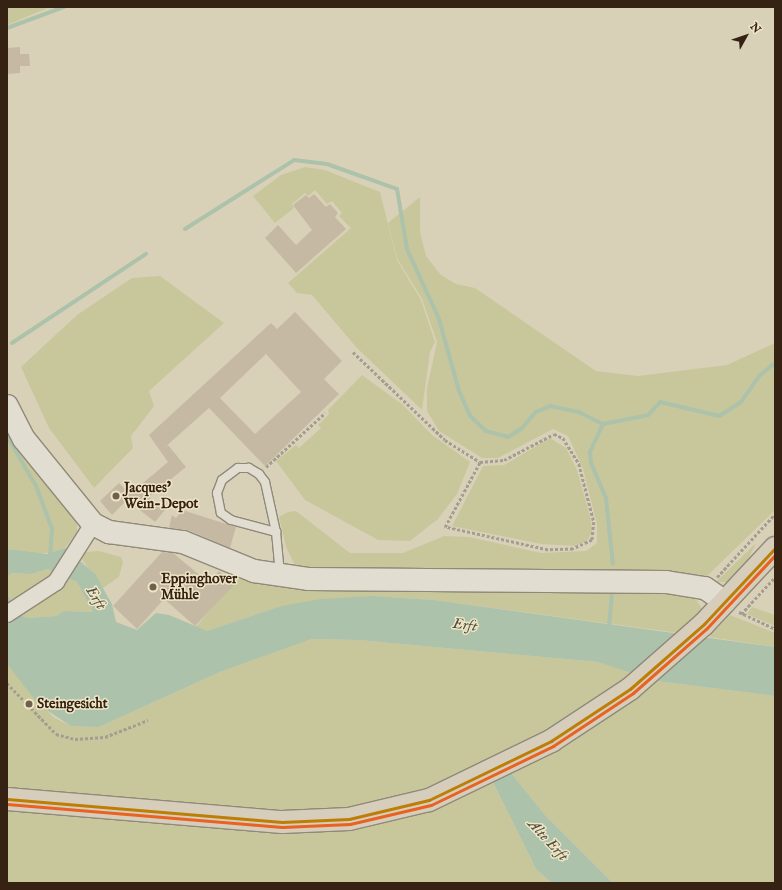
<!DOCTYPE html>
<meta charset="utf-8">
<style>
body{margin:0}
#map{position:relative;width:782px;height:890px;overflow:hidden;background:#d9d1b7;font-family:"IM FELL English",serif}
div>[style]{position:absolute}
.green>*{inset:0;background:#c8c79c}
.water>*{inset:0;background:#acc2aa}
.stream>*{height:4px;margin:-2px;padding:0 2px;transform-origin:2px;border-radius:2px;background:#acc2aa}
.building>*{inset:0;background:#c6b9a4}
.path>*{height:2.5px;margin-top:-1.25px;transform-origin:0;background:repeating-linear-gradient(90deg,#a39d92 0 3px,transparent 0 5px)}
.roads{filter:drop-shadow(1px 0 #908979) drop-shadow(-1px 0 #908979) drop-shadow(0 1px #908979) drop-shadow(0 -1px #908979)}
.lane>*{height:8px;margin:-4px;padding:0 4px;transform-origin:4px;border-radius:4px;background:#e1ddd0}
.street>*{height:16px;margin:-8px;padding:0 8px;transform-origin:8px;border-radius:8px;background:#e1ddd0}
.secondary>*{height:22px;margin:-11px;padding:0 11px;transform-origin:11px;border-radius:11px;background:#e1ddd0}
.primary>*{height:22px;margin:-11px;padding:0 11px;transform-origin:11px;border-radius:11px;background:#d6cebb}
.bus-1>*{height:3px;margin:-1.5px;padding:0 1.5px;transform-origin:1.5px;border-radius:1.5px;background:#bd7e06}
.bus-2>*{height:3px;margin:-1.5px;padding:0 1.5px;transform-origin:1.5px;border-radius:1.5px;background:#e96221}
.dots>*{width:11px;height:11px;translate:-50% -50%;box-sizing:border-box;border:2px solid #efe6c7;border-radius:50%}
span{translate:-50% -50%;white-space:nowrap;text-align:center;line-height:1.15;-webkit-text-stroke:3px #efe6c7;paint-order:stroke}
.poi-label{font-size:14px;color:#362213;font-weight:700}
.left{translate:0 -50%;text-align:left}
.water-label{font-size:15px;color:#53503e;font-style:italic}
.frame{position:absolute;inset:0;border:8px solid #362213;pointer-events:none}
.north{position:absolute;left:726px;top:16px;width:40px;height:40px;-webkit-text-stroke:3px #efe6c7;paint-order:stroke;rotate:50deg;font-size:11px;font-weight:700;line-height:16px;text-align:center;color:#362213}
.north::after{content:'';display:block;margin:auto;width:14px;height:18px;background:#362213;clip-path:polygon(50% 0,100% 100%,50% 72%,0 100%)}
</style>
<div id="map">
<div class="green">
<i style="clip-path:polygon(7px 7px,50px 7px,7px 25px)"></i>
<i style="clip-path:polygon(305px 167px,325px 170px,380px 192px,397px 260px,421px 300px,435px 342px,430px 352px,422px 410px,356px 347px,312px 295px,297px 293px,288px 283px,351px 228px,339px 216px,342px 213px,332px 201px,327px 204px,315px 190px,308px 196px,305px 193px,292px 204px,294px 208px,275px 223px,253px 196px,281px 175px)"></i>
<i style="clip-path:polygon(420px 197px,420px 232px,426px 256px,441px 275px,456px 284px,475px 288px,596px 371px,638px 376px,727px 365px,775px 343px,775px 510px,703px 580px,303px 574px,296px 567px,286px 547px,279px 517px,288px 512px,296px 511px,350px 553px,403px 553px,444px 536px,469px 537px,541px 553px,586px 551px,597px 543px,597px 524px,583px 469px,568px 436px,553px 429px,498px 458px,482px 458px,439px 431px,427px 411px,427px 388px,437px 342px,422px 299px,397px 258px,388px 223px)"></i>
<i style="clip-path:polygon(160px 276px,224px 323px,149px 391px,154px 406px,131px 436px,133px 448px,94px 488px,49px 428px,21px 367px,77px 315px,132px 278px)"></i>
<i style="clip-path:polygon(362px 375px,403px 405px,432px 435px,470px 462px,457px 494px,438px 519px,410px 541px,378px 540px,305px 500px,276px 461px,296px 445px,299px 448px,321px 428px,318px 425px,329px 414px,328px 410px)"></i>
<i style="clip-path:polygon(7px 421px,77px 520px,77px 532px,65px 548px,58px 552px,34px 554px,7px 549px)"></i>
<i style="clip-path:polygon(550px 438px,566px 448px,577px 470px,591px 520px,592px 532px,587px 541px,576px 546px,541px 544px,452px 526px,483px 466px,504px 465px)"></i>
<i style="clip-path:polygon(756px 543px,747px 562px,730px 582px,716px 582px)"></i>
<i style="clip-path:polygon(99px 551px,121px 557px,123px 562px,119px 577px,103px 588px,81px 558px,85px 552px)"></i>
<i style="clip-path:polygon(48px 569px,54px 571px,49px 578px,13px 604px,7px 594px,7px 578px,11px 573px,31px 574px)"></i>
<i style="clip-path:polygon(242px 572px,693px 594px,702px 609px,679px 633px,434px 600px,373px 596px,281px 606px,207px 631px,195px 628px)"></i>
<i style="clip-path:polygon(68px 578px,77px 582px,93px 612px,64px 611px,56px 616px,29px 618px,19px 615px)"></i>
<i style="clip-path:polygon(752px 607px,775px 615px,775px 626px,747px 614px)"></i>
<i style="clip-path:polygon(730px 615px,775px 633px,775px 647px,709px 637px)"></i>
<i style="clip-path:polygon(312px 639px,359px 640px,598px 662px,638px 673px,590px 707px,465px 777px,386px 804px,315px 814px,7px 791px,7px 664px,53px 717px,71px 726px,99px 727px,220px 672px)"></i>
<i style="clip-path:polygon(657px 681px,775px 696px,775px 883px,613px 883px,545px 815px,511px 773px,557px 747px)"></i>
<i style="clip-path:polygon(493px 782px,536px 869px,552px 883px,7px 883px,7px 807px,243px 828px,472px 792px)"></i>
</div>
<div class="water">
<i style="clip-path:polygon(65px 548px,95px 574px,112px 604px,116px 622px,137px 630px,156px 613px,169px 615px,207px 631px,281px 606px,321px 599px,373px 596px,434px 600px,775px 647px,775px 696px,657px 681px,598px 662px,359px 640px,312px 639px,220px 672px,99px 727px,71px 726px,39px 705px,7px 664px,7px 594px,19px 615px,29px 618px,56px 616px,64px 611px,93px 612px,77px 582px,48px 569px,31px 574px,11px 573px,7px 578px,7px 549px,47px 554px)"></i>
<i style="clip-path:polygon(511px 773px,545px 815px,613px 883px,552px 883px,536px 869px,493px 782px)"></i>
</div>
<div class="stream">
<i style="left:7px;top:28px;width:61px;rotate:-20.2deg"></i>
<i style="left:185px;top:229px;width:129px;rotate:-32.3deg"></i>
<i style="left:294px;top:160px;width:33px;rotate:7deg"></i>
<i style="left:327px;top:164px;width:74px;rotate:19.7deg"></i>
<i style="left:397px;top:189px;width:61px;rotate:80.5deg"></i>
<i style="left:407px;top:249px;width:77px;rotate:65.4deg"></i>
<i style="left:439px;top:319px;width:75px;rotate:74.5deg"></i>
<i style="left:459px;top:391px;width:27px;rotate:66deg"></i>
<i style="left:470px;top:416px;width:22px;rotate:43deg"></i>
<i style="left:486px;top:431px;width:23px;rotate:15deg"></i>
<i style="left:508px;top:437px;width:15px;rotate:-32deg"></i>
<i style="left:521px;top:429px;width:23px;rotate:-49deg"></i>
<i style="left:536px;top:412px;width:15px;rotate:-23deg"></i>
<i style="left:550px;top:406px;width:30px;rotate:12deg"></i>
<i style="left:579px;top:412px;width:27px;rotate:27deg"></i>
<i style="left:603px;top:424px;width:46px;rotate:-11.3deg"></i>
<i style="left:648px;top:415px;width:18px;rotate:-47deg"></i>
<i style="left:660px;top:402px;width:61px;rotate:13.3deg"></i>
<i style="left:719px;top:416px;width:26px;rotate:-32deg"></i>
<i style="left:741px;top:402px;width:32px;rotate:-55deg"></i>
<i style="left:759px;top:376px;width:21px;rotate:-39deg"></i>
<i style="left:12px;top:343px;width:161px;rotate:-33.6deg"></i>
<i style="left:603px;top:424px;width:31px;rotate:115deg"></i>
<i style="left:590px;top:452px;width:11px;rotate:85deg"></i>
<i style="left:591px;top:463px;width:39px;rotate:67deg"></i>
<i style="left:606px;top:499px;width:65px;rotate:83.9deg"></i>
<i style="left:7px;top:436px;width:58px;rotate:59.9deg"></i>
<i style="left:36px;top:486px;width:46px;rotate:69.6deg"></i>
<i style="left:52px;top:529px;width:29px;rotate:94deg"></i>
<i style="left:609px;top:627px;width:32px;rotate:-85deg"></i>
</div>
<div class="building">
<i style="clip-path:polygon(20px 47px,20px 54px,29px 54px,30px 66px,20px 66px,20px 73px,7px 74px,7px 48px)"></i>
<i style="clip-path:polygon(314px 194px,326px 207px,330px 204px,338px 213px,335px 217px,346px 229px,296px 273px,265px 238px,278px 225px,296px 245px,312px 230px,293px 205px,306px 195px,309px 198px)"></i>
<i style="clip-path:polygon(evenodd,295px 312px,342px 361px,324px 379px,339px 394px,265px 466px,209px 408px,164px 448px,168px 445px,186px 467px,149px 497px,165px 510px,155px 522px,127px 500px,112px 515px,100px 501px,119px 483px,130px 494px,168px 462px,149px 435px,271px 323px,277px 329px,295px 312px,266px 354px,301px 392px,255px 434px,220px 398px,266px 354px)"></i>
<i style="clip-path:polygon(182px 510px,236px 527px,230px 548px,188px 530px,169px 528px,172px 515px,176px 518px)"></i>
<i style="clip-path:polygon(162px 552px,173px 553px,208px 582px,219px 571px,234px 585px,195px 626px,164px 599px,137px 629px,113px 606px)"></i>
</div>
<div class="path">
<i style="left:353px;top:352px;width:127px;rotate:43.7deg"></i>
<i style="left:445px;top:440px;width:41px;rotate:32.2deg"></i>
<i style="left:480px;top:462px;width:24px;rotate:-5deg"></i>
<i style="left:504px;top:460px;width:56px;rotate:-27.5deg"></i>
<i style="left:554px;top:434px;width:10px;rotate:24deg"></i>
<i style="left:563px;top:438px;width:31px;rotate:58deg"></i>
<i style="left:579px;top:464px;width:60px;rotate:75.5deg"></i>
<i style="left:594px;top:522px;width:18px;rotate:96deg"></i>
<i style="left:592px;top:540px;width:21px;rotate:155deg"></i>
<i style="left:573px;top:549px;width:25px;rotate:178deg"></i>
<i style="left:548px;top:550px;width:106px;rotate:-167.4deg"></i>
<i style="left:445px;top:527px;width:74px;rotate:-61.7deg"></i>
<i style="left:266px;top:467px;width:80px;rotate:-42.5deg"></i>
<i style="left:717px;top:577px;width:86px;rotate:-47.4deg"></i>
<i style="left:739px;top:612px;width:40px;rotate:25deg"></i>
<i style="left:741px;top:614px;width:50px;rotate:-47.4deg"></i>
<i style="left:7px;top:683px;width:71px;rotate:46.1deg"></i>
<i style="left:56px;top:734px;width:20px;rotate:15deg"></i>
<i style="left:75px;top:739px;width:30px;rotate:-4deg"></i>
<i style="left:105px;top:737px;width:46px;rotate:-21.6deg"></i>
</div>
<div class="roads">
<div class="lane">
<i style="left:276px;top:532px;width:51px;rotate:-102.4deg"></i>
<i style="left:265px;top:482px;width:10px;rotate:-127deg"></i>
<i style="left:259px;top:474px;width:12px;rotate:-149deg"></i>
<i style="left:249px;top:468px;width:11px;rotate:180deg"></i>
<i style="left:238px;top:468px;width:20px;rotate:143deg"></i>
<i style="left:222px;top:480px;width:14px;rotate:111deg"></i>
<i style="left:217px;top:493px;width:20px;rotate:79deg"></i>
<i style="left:221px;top:513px;width:12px;rotate:35deg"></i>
<i style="left:231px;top:520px;width:47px;rotate:14.9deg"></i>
<i style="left:276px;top:532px;width:42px;rotate:84.6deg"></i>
</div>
<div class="street">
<i style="left:7px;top:614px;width:59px;rotate:-33.1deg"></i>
<i style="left:56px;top:582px;width:69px;rotate:-57.5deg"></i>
</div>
<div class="secondary">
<i style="left:7px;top:406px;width:37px;rotate:63deg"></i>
<i style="left:24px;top:439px;width:109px;rotate:50.9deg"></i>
<i style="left:93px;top:524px;width:18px;rotate:27deg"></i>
<i style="left:109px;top:532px;width:75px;rotate:7.7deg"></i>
<i style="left:183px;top:542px;width:77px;rotate:22.2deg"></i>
<i style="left:254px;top:571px;width:56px;rotate:8.3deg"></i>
<i style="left:309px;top:579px;width:357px;rotate:0.5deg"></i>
<i style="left:666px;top:582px;width:39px;rotate:9deg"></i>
<i style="left:705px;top:588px;width:24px;rotate:35deg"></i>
</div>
<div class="primary">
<i style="left:7px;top:799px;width:276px;rotate:4.8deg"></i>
<i style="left:282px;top:822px;width:67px;rotate:-2.6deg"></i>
<i style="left:349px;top:819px;width:82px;rotate:-13.4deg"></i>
<i style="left:429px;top:800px;width:136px;rotate:-25.8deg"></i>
<i style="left:551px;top:741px;width:95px;rotate:-33.4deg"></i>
<i style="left:630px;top:689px;width:98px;rotate:-41.3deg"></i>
<i style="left:704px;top:624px;width:104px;rotate:-46.9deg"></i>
</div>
</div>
<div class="bus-1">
<i style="left:7px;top:799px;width:276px;rotate:4.8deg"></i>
<i style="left:282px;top:822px;width:67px;rotate:-2.6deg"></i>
<i style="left:349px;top:819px;width:82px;rotate:-13.4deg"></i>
<i style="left:429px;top:800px;width:136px;rotate:-25.8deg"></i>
<i style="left:551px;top:741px;width:95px;rotate:-33.4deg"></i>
<i style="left:630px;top:689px;width:98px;rotate:-41.3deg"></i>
<i style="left:704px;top:624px;width:104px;rotate:-46.9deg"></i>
</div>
<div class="bus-2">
<i style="left:7px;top:804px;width:276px;rotate:4.8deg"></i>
<i style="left:282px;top:827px;width:68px;rotate:-2.5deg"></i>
<i style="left:350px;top:824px;width:83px;rotate:-13.2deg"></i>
<i style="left:431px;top:805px;width:136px;rotate:-25.8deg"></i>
<i style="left:553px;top:746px;width:96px;rotate:-33.5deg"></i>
<i style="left:633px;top:693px;width:98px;rotate:-41.3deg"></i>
<i style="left:707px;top:628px;width:100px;rotate:-47deg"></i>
</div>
<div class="dots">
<i style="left:116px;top:496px;background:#6f5f4c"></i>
<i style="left:153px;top:587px;background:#6f5f4c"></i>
<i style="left:29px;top:704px;background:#6f5f4c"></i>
</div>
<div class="poi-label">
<span class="left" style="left:124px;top:496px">Jacques’<br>Wein-Depot</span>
<span class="left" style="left:161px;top:587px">Eppinghover<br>Mühle</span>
<span class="left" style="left:37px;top:704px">Steingesicht</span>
</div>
<div class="water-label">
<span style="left:96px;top:598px;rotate:57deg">Erft</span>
<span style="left:465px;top:625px;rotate:7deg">Erft</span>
<span style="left:548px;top:840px;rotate:47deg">Alte Erft</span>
</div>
<div class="frame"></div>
<div class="north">N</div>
</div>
